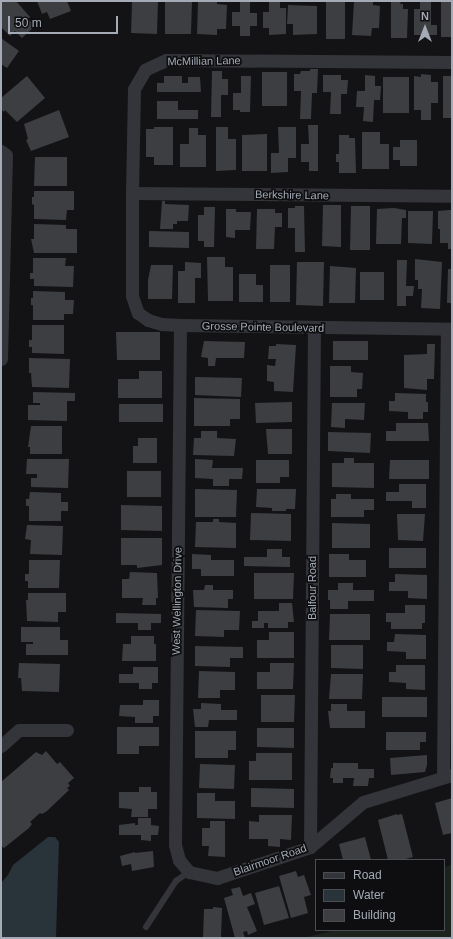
<!DOCTYPE html>
<style>
body{margin:0}
#map{position:relative;width:453px;height:939px;overflow:hidden;background:#131315;font-family:Helvetica,sans-serif}
div>[style]{position:absolute}
.green>*{inset:0;background:#1b231c}
.water>*{inset:0;background:#29333a}
.building>*{inset:0;background:#3d3e42}
.lane>*{height:6px;margin:-3px;padding:0 3px;transform-origin:3px;border-radius:3px;background:#34353a}
.street>*{height:13px;margin:-6.5px;padding:0 6.5px;transform-origin:6.5px;border-radius:6.5px;background:#34353a}
span{translate:-50% -50%;white-space:nowrap;text-align:center;line-height:1.15;-webkit-text-stroke:3.5px #0e0e10;paint-order:stroke}
.street-label{font-size:11px;color:#a4abb6}
.frame{position:absolute;inset:0;border:2px solid #a4abb6;pointer-events:none}
.legend{position:absolute;left:315px;top:859px;width:130px;height:72px;box-sizing:border-box;background:#0e0e10;border:1px solid #4a4d52;margin:0;padding:5px 7px;list-style:none;font-size:12px;color:#a4abb6}
.legend li{display:flex;align-items:center;gap:8px;height:20px}
.legend b{width:20px;border:1px solid #4a4d52}
.north{position:absolute;left:405px;top:8px;width:40px;height:40px;-webkit-text-stroke:3px #0e0e10;paint-order:stroke;rotate:0deg;font-size:11px;font-weight:700;line-height:16px;text-align:center;color:#a4abb6}
.north::after{content:'';display:block;margin:auto;width:14px;height:18px;background:#a4abb6;clip-path:polygon(50% 0,100% 100%,50% 72%,0 100%)}
.scale{position:absolute;left:8px;top:16px;width:110px;height:18px;box-sizing:border-box;border:2px solid #a4abb6;border-top:0;padding-left:5px;font-size:12px;line-height:14px;white-space:nowrap;color:#a4abb6;-webkit-text-stroke:3px #0e0e10;paint-order:stroke}
</style>
<div id="map">
<div class="green">
<i style="clip-path:polygon(452px 865px,452px 938px,303px 938px,336px 930px,444px 930px,444px 867px)"></i>
</div>
<div class="water">
<i style="clip-path:polygon(48px 837px,55px 837px,59px 842px,56px 938px,1px 938px,1px 883px,8px 875px,13px 865px)"></i>
</div>
<div class="building">
<i style="clip-path:polygon(1px 1px,16px 1px,30px 17px,28px 19px,35px 26px,22px 38px,15px 31px,10px 36px,1px 27px)"></i>
<i style="clip-path:polygon(37px 1px,67px 1px,71px 11px,50px 19px,47px 12px,42px 14px)"></i>
<i style="clip-path:polygon(132px 1px,158px 1px,157px 34px,131px 33px)"></i>
<i style="clip-path:polygon(165px 1px,192px 1px,191px 34px,165px 34px)"></i>
<i style="clip-path:polygon(198px 1px,217px 1px,217px 4px,227px 5px,226px 29px,217px 29px,217px 35px,197px 34px)"></i>
<i style="clip-path:polygon(240px 1px,250px 1px,250px 13px,257px 13px,257px 26px,250px 26px,250px 36px,240px 36px,240px 26px,232px 26px,232px 12px,240px 12px)"></i>
<i style="clip-path:polygon(269px 1px,280px 1px,280px 8px,286px 8px,286px 34px,269px 35px,269px 28px,263px 28px,263px 12px,269px 12px)"></i>
<i style="clip-path:polygon(326px 1px,345px 1px,345px 39px,326px 39px)"></i>
<i style="clip-path:polygon(354px 1px,373px 1px,373px 5px,380px 6px,379px 28px,372px 28px,371px 36px,352px 35px)"></i>
<i style="clip-path:polygon(391px 1px,401px 1px,400px 4px,403px 4px,403px 9px,408px 9px,407px 38px,391px 38px)"></i>
<i style="clip-path:polygon(420px 1px,431px 1px,431px 25px,437px 25px,437px 35px,414px 35px,414px 9px,420px 9px)"></i>
<i style="clip-path:polygon(441px 1px,452px 1px,452px 37px,441px 37px)"></i>
<i style="clip-path:polygon(288px 5px,317px 6px,317px 34px,293px 35px,293px 24px,287px 24px)"></i>
<i style="clip-path:polygon(1px 38px,19px 51px,7px 68px,1px 64px)"></i>
<i style="clip-path:polygon(310px 69px,318px 69px,317px 93px,312px 93px,311px 119px,300px 119px,301px 91px,294px 91px,294px 74px,300px 74px,301px 71px,310px 71px)"></i>
<i style="clip-path:polygon(212px 71px,222px 71px,222px 79px,228px 79px,228px 95px,221px 95px,221px 117px,211px 117px)"></i>
<i style="clip-path:polygon(262px 72px,287px 72px,287px 106px,262px 106px)"></i>
<i style="clip-path:polygon(421px 74px,431px 75px,431px 82px,438px 82px,438px 103px,431px 103px,431px 120px,421px 120px,421px 110px,414px 110px,414px 76px,421px 77px)"></i>
<i style="clip-path:polygon(323px 75px,341px 75px,341px 80px,348px 80px,347px 94px,341px 94px,341px 114px,330px 114px,331px 92px,323px 92px)"></i>
<i style="clip-path:polygon(365px 75px,375px 76px,375px 86px,381px 86px,380px 100px,374px 100px,373px 122px,363px 121px,364px 107px,356px 107px,357px 91px,365px 91px)"></i>
<i style="clip-path:polygon(27px 76px,45px 98px,17px 122px,5px 110px,4px 112px,1px 109px,1px 98px)"></i>
<i style="clip-path:polygon(164px 76px,182px 76px,182px 83px,188px 83px,188px 77px,200px 77px,201px 92px,157px 92px,157px 83px,164px 83px)"></i>
<i style="clip-path:polygon(241px 76px,251px 76px,250px 112px,240px 112px,240px 110px,233px 110px,233px 93px,241px 93px)"></i>
<i style="clip-path:polygon(443px 76px,452px 76px,452px 118px,443px 118px)"></i>
<i style="clip-path:polygon(383px 77px,409px 77px,409px 113px,383px 113px)"></i>
<i style="clip-path:polygon(157px 101px,178px 101px,178px 110px,198px 110px,198px 119px,157px 119px)"></i>
<i style="clip-path:polygon(59px 110px,69px 137px,31px 151px,26px 140px,28px 139px,24px 124px)"></i>
<i style="clip-path:polygon(308px 125px,318px 125px,318px 171px,309px 171px,309px 162px,301px 162px,301px 144px,309px 144px)"></i>
<i style="clip-path:polygon(154px 127px,173px 127px,173px 165px,154px 165px,154px 157px,146px 157px,146px 129px,154px 129px)"></i>
<i style="clip-path:polygon(216px 127px,228px 127px,228px 139px,236px 139px,236px 170px,216px 171px)"></i>
<i style="clip-path:polygon(278px 127px,296px 127px,296px 158px,288px 158px,288px 172px,271px 173px,271px 153px,279px 153px)"></i>
<i style="clip-path:polygon(189px 128px,198px 128px,198px 135px,206px 135px,206px 167px,180px 167px,180px 144px,189px 144px)"></i>
<i style="clip-path:polygon(362px 132px,380px 132px,380px 144px,389px 144px,389px 169px,362px 169px)"></i>
<i style="clip-path:polygon(267px 134px,267px 171px,242px 171px,242px 135px)"></i>
<i style="clip-path:polygon(339px 135px,349px 135px,349px 138px,355px 138px,356px 173px,339px 173px,339px 162px,336px 162px,336px 154px,339px 154px)"></i>
<i style="clip-path:polygon(400px 140px,417px 140px,417px 166px,400px 166px,400px 160px,393px 160px,393px 147px,400px 147px)"></i>
<i style="clip-path:polygon(35px 157px,67px 157px,67px 186px,34px 186px)"></i>
<i style="clip-path:polygon(34px 191px,74px 191px,74px 210px,67px 210px,66px 220px,34px 219px,34px 205px,32px 204px,32px 197px,34px 197px)"></i>
<i style="clip-path:polygon(162px 201px,165px 201px,165px 204px,189px 205px,188px 221px,177px 221px,177px 224px,173px 224px,173px 229px,160px 229px)"></i>
<i style="clip-path:polygon(323px 205px,341px 205px,341px 247px,322px 246px)"></i>
<i style="clip-path:polygon(295px 206px,304px 206px,305px 252px,295px 252px,295px 228px,288px 228px,288px 208px,295px 208px)"></i>
<i style="clip-path:polygon(351px 206px,370px 206px,370px 250px,350px 250px)"></i>
<i style="clip-path:polygon(204px 207px,215px 207px,214px 247px,204px 247px,204px 241px,198px 241px,198px 215px,204px 215px)"></i>
<i style="clip-path:polygon(394px 208px,406px 210px,406px 218px,402px 218px,401px 244px,376px 244px,377px 209px)"></i>
<i style="clip-path:polygon(226px 209px,236px 209px,236px 212px,251px 212px,250px 230px,235px 230px,235px 238px,226px 237px)"></i>
<i style="clip-path:polygon(257px 209px,275px 209px,275px 213px,282px 213px,282px 227px,275px 227px,274px 249px,256px 249px)"></i>
<i style="clip-path:polygon(449px 210px,452px 210px,452px 249px,448px 249px,448px 243px,440px 243px,440px 229px,438px 229px,438px 211px)"></i>
<i style="clip-path:polygon(408px 211px,433px 211px,432px 244px,408px 243px)"></i>
<i style="clip-path:polygon(34px 224px,66px 225px,66px 229px,77px 229px,77px 253px,34px 253px,31px 239px,34px 239px)"></i>
<i style="clip-path:polygon(149px 231px,189px 232px,189px 248px,149px 247px)"></i>
<i style="clip-path:polygon(207px 257px,225px 257px,225px 267px,233px 267px,233px 301px,208px 301px)"></i>
<i style="clip-path:polygon(33px 258px,66px 258px,65px 266px,74px 266px,73px 287px,34px 286px,34px 279px,30px 279px,30px 273px,33px 273px)"></i>
<i style="clip-path:polygon(415px 259px,442px 262px,440px 309px,421px 308px,422px 289px,418px 289px,418px 280px,415px 280px)"></i>
<i style="clip-path:polygon(397px 260px,407px 260px,406px 286px,414px 286px,413px 296px,406px 296px,406px 306px,397px 306px)"></i>
<i style="clip-path:polygon(185px 262px,201px 263px,201px 278px,195px 278px,195px 303px,178px 303px,178px 271px,185px 271px)"></i>
<i style="clip-path:polygon(297px 262px,324px 262px,323px 306px,296px 305px)"></i>
<i style="clip-path:polygon(151px 265px,173px 265px,172px 299px,148px 299px,148px 280px)"></i>
<i style="clip-path:polygon(270px 265px,290px 265px,290px 302px,270px 302px)"></i>
<i style="clip-path:polygon(330px 266px,356px 268px,355px 303px,329px 303px)"></i>
<i style="clip-path:polygon(448px 269px,452px 269px,452px 303px,447px 303px)"></i>
<i style="clip-path:polygon(360px 272px,384px 272px,384px 300px,360px 300px)"></i>
<i style="clip-path:polygon(239px 274px,256px 274px,256px 285px,263px 285px,263px 302px,239px 302px)"></i>
<i style="clip-path:polygon(33px 291px,65px 292px,65px 300px,74px 300px,73px 314px,64px 314px,64px 320px,33px 320px,33px 305px,31px 305px,31px 298px,33px 298px)"></i>
<i style="clip-path:polygon(32px 325px,64px 325px,64px 354px,32px 353px,32px 347px,29px 347px,29px 340px,32px 340px)"></i>
<i style="clip-path:polygon(116px 332px,160px 332px,160px 360px,117px 360px)"></i>
<i style="clip-path:polygon(204px 341px,245px 342px,244px 358px,216px 358px,215px 366px,208px 366px,208px 358px,201px 357px)"></i>
<i style="clip-path:polygon(333px 341px,368px 341px,368px 360px,333px 360px)"></i>
<i style="clip-path:polygon(276px 344px,296px 345px,293px 392px,274px 391px,274px 382px,267px 381px,267px 365px,275px 366px,276px 359px,268px 359px,269px 346px,276px 346px)"></i>
<i style="clip-path:polygon(427px 344px,435px 344px,434px 379px,427px 379px,427px 390px,404px 388px,404px 355px,427px 354px)"></i>
<i style="clip-path:polygon(29px 358px,70px 359px,69px 388px,32px 387px,31px 373px,29px 373px)"></i>
<i style="clip-path:polygon(330px 366px,351px 366px,351px 372px,363px 373px,362px 389px,357px 389px,357px 397px,330px 397px)"></i>
<i style="clip-path:polygon(139px 371px,162px 371px,162px 398px,118px 398px,118px 379px,139px 379px)"></i>
<i style="clip-path:polygon(195px 377px,242px 378px,241px 397px,195px 395px)"></i>
<i style="clip-path:polygon(33px 392px,75px 393px,75px 401px,67px 401px,67px 421px,28px 420px,28px 405px,40px 405px,40px 403px,33px 403px)"></i>
<i style="clip-path:polygon(395px 393px,426px 394px,426px 402px,428px 402px,428px 412px,423px 412px,423px 419px,408px 419px,408px 412px,389px 411px,389px 401px,395px 401px)"></i>
<i style="clip-path:polygon(194px 398px,240px 399px,240px 419px,230px 419px,230px 426px,194px 426px)"></i>
<i style="clip-path:polygon(292px 402px,292px 422px,256px 423px,255px 403px)"></i>
<i style="clip-path:polygon(332px 403px,365px 403px,364px 420px,345px 419px,345px 428px,331px 427px)"></i>
<i style="clip-path:polygon(119px 404px,163px 404px,163px 422px,119px 422px)"></i>
<i style="clip-path:polygon(396px 423px,428px 423px,429px 441px,386px 441px,386px 431px,396px 431px)"></i>
<i style="clip-path:polygon(31px 426px,62px 426px,62px 454px,30px 454px,30px 447px,28px 447px)"></i>
<i style="clip-path:polygon(266px 429px,292px 429px,292px 454px,268px 454px)"></i>
<i style="clip-path:polygon(201px 431px,217px 431px,217px 438px,236px 439px,234px 456px,193px 455px,194px 438px,201px 438px)"></i>
<i style="clip-path:polygon(328px 432px,371px 433px,370px 453px,328px 451px)"></i>
<i style="clip-path:polygon(138px 438px,157px 438px,157px 463px,133px 463px,133px 446px,138px 446px)"></i>
<i style="clip-path:polygon(344px 458px,354px 458px,354px 463px,374px 463px,374px 488px,332px 487px,332px 463px,344px 463px)"></i>
<i style="clip-path:polygon(27px 459px,69px 459px,68px 488px,31px 487px,31px 478px,37px 478px,37px 474px,26px 474px)"></i>
<i style="clip-path:polygon(195px 459px,213px 460px,212px 468px,243px 468px,242px 479px,229px 479px,229px 486px,213px 486px,213px 479px,195px 478px)"></i>
<i style="clip-path:polygon(256px 460px,289px 460px,289px 477px,280px 477px,280px 483px,256px 483px)"></i>
<i style="clip-path:polygon(390px 460px,429px 460px,429px 479px,389px 479px)"></i>
<i style="clip-path:polygon(127px 471px,161px 471px,161px 497px,127px 497px)"></i>
<i style="clip-path:polygon(399px 484px,426px 484px,426px 508px,412px 508px,412px 501px,386px 501px,386px 492px,399px 492px)"></i>
<i style="clip-path:polygon(195px 489px,237px 490px,236px 517px,195px 517px)"></i>
<i style="clip-path:polygon(257px 489px,296px 489px,295px 509px,286px 509px,286px 511px,272px 511px,272px 508px,256px 507px)"></i>
<i style="clip-path:polygon(30px 492px,61px 493px,61px 502px,68px 502px,68px 511px,61px 511px,61px 521px,29px 521px,29px 506px,26px 506px,26px 499px,29px 499px)"></i>
<i style="clip-path:polygon(336px 494px,351px 494px,351px 499px,374px 499px,374px 510px,364px 510px,364px 517px,331px 517px,331px 499px,336px 499px)"></i>
<i style="clip-path:polygon(121px 505px,162px 506px,162px 531px,121px 530px)"></i>
<i style="clip-path:polygon(251px 513px,291px 514px,291px 541px,250px 540px)"></i>
<i style="clip-path:polygon(397px 514px,425px 514px,423px 541px,398px 540px)"></i>
<i style="clip-path:polygon(213px 519px,219px 519px,219px 522px,236px 523px,236px 548px,195px 547px,196px 522px,213px 522px)"></i>
<i style="clip-path:polygon(332px 523px,370px 524px,370px 548px,332px 548px)"></i>
<i style="clip-path:polygon(27px 525px,63px 526px,62px 555px,30px 554px,31px 540px,25px 539px)"></i>
<i style="clip-path:polygon(121px 538px,162px 538px,162px 565px,137px 568px,137px 565px,121px 565px)"></i>
<i style="clip-path:polygon(389px 548px,426px 548px,426px 568px,389px 568px)"></i>
<i style="clip-path:polygon(267px 549px,282px 549px,282px 557px,290px 557px,290px 567px,244px 566px,244px 557px,267px 557px)"></i>
<i style="clip-path:polygon(192px 554px,211px 555px,211px 560px,234px 560px,234px 576px,201px 576px,201px 569px,192px 569px)"></i>
<i style="clip-path:polygon(329px 554px,349px 554px,349px 560px,366px 560px,366px 577px,329px 577px)"></i>
<i style="clip-path:polygon(29px 560px,60px 560px,59px 588px,28px 588px,28px 581px,25px 581px,25px 574px,29px 574px)"></i>
<i style="clip-path:polygon(130px 572px,157px 573px,158px 598px,156px 598px,156px 605px,142px 605px,143px 598px,122px 598px,122px 579px,129px 579px)"></i>
<i style="clip-path:polygon(254px 573px,294px 573px,293px 599px,254px 599px)"></i>
<i style="clip-path:polygon(395px 574px,427px 575px,427px 599px,408px 598px,408px 591px,389px 591px,389px 582px,395px 582px)"></i>
<i style="clip-path:polygon(338px 583px,353px 583px,353px 590px,374px 590px,374px 601px,348px 601px,348px 609px,330px 609px,330px 600px,328px 600px,328px 590px,338px 590px)"></i>
<i style="clip-path:polygon(205px 585px,213px 585px,213px 590px,233px 590px,233px 599px,228px 599px,228px 608px,194px 607px,193px 590px,204px 590px)"></i>
<i style="clip-path:polygon(28px 593px,66px 593px,66px 612px,58px 612px,58px 622px,27px 621px,26px 600px,28px 600px)"></i>
<i style="clip-path:polygon(279px 603px,292px 603px,294px 622px,288px 622px,288px 628px,268px 628px,268px 623px,264px 623px,264px 628px,252px 628px,252px 621px,258px 621px,258px 611px,279px 611px)"></i>
<i style="clip-path:polygon(405px 605px,425px 605px,425px 623px,422px 623px,422px 629px,391px 629px,391px 622px,386px 622px,386px 613px,405px 613px)"></i>
<i style="clip-path:polygon(196px 610px,240px 611px,239px 630px,224px 630px,224px 637px,195px 636px)"></i>
<i style="clip-path:polygon(116px 613px,161px 614px,161px 623px,151px 623px,151px 630px,138px 630px,138px 623px,116px 623px)"></i>
<i style="clip-path:polygon(330px 614px,370px 614px,370px 640px,329px 640px)"></i>
<i style="clip-path:polygon(21px 627px,60px 627px,60px 640px,68px 640px,68px 655px,26px 655px,26px 644px,33px 644px,33px 642px,21px 642px)"></i>
<i style="clip-path:polygon(269px 632px,294px 632px,294px 658px,257px 658px,257px 640px,269px 640px)"></i>
<i style="clip-path:polygon(395px 634px,426px 635px,426px 659px,406px 659px,406px 652px,387px 651px,387px 642px,394px 642px)"></i>
<i style="clip-path:polygon(131px 636px,154px 636px,154px 644px,156px 644px,156px 661px,122px 661px,123px 644px,131px 644px)"></i>
<i style="clip-path:polygon(331px 645px,363px 645px,363px 669px,331px 668px)"></i>
<i style="clip-path:polygon(195px 646px,243px 647px,243px 658px,230px 658px,230px 667px,195px 666px)"></i>
<i style="clip-path:polygon(19px 663px,60px 664px,59px 692px,22px 691px,21px 678px,18px 678px)"></i>
<i style="clip-path:polygon(270px 663px,294px 663px,293px 689px,257px 689px,257px 672px,270px 672px)"></i>
<i style="clip-path:polygon(396px 665px,425px 665px,425px 690px,406px 689px,406px 683px,389px 682px,389px 672px,396px 672px)"></i>
<i style="clip-path:polygon(133px 667px,158px 667px,158px 683px,152px 683px,152px 689px,139px 689px,139px 683px,119px 683px,119px 674px,133px 674px)"></i>
<i style="clip-path:polygon(199px 671px,235px 672px,235px 690px,220px 690px,220px 698px,198px 698px)"></i>
<i style="clip-path:polygon(331px 674px,363px 674px,362px 699px,329px 699px)"></i>
<i style="clip-path:polygon(261px 695px,295px 695px,294px 722px,261px 722px)"></i>
<i style="clip-path:polygon(382px 697px,427px 697px,427px 717px,382px 717px)"></i>
<i style="clip-path:polygon(143px 700px,159px 700px,159px 716px,153px 716px,153px 723px,135px 723px,135px 717px,119px 716px,120px 705px,143px 705px)"></i>
<i style="clip-path:polygon(201px 703px,221px 704px,221px 710px,237px 710px,237px 720px,209px 720px,208px 727px,195px 727px,193px 709px,201px 709px)"></i>
<i style="clip-path:polygon(331px 704px,347px 704px,347px 711px,365px 711px,365px 728px,330px 728px,328px 711px,331px 711px)"></i>
<i style="clip-path:polygon(117px 727px,159px 727px,159px 746px,139px 746px,139px 754px,117px 754px)"></i>
<i style="clip-path:polygon(257px 728px,294px 728px,294px 748px,257px 747px)"></i>
<i style="clip-path:polygon(195px 731px,236px 731px,236px 750px,228px 750px,228px 758px,195px 758px)"></i>
<i style="clip-path:polygon(386px 732px,426px 732px,426px 742px,420px 742px,420px 750px,386px 750px)"></i>
<i style="clip-path:polygon(46px 751px,57px 764px,60px 762px,74px 778px,68px 783px,70px 786px,67px 788px,69px 790px,47px 811px,42px 814px,40px 813px,30px 822px,32px 824px,29px 828px,4px 848px,1px 846px,1px 782px,36px 752px,42px 755px)"></i>
<i style="clip-path:polygon(256px 753px,292px 753px,292px 780px,249px 780px,249px 761px,256px 761px)"></i>
<i style="clip-path:polygon(427px 755px,427px 765px,425px 772px,391px 775px,390px 758px)"></i>
<i style="clip-path:polygon(333px 763px,358px 763px,358px 769px,374px 769px,374px 778px,369px 778px,368px 786px,353px 786px,354px 778px,343px 778px,343px 783px,333px 783px,333px 778px,330px 778px,331px 768px,333px 768px)"></i>
<i style="clip-path:polygon(200px 764px,235px 765px,234px 789px,199px 788px)"></i>
<i style="clip-path:polygon(139px 787px,151px 787px,151px 792px,157px 792px,157px 809px,148px 809px,148px 817px,131px 817px,132px 809px,119px 808px,119px 792px,139px 792px)"></i>
<i style="clip-path:polygon(251px 788px,294px 789px,294px 808px,251px 807px)"></i>
<i style="clip-path:polygon(197px 793px,215px 793px,215px 801px,235px 801px,235px 819px,197px 818px)"></i>
<i style="clip-path:polygon(452px 798px,452px 833px,443px 835px,435px 803px)"></i>
<i style="clip-path:polygon(397px 814px,397px 815px,402px 814px,413px 857px,402px 860px,388px 860px,378px 820px)"></i>
<i style="clip-path:polygon(259px 815px,292px 815px,291px 840px,280px 839px,280px 847px,268px 846px,268px 839px,249px 839px,249px 821px,259px 822px)"></i>
<i style="clip-path:polygon(138px 818px,151px 818px,151px 825px,159px 826px,158px 835px,151px 835px,151px 841px,141px 840px,141px 835px,119px 835px,119px 825px,135px 823px,135px 825px,138px 825px)"></i>
<i style="clip-path:polygon(210px 821px,225px 821px,225px 857px,208px 856px,209px 846px,202px 846px,202px 828px,210px 828px)"></i>
<i style="clip-path:polygon(365px 837px,371px 860px,343px 860px,339px 844px)"></i>
<i style="clip-path:polygon(153px 851px,154px 867px,132px 871px,131px 864px,122px 866px,120px 856px,135px 852px,135px 853px)"></i>
<i style="clip-path:polygon(296px 871px,298px 877px,304px 875px,311px 895px,304px 897px,308px 913px,291px 918px,279px 876px)"></i>
<i style="clip-path:polygon(279px 886px,289px 918px,264px 925px,255px 893px)"></i>
<i style="clip-path:polygon(240px 887px,243px 896px,251px 893px,255px 904px,247px 907px,257px 931px,248px 935px,247px 931px,243px 932px,245px 938px,235px 938px,224px 898px,233px 895px,231px 889px)"></i>
<i style="clip-path:polygon(213px 907px,222px 908px,221px 938px,203px 938px,204px 909px,213px 909px)"></i>
</div>
<div class="lane">
<i style="left:146px;top:927px;width:55px;rotate:-56.9deg"></i>
<i style="left:176px;top:881px;width:16px;rotate:-35deg"></i>
</div>
<div class="street">
<i style="left:452px;top:62px;width:286px;rotate:-179.6deg"></i>
<i style="left:166px;top:60px;width:23px;rotate:155deg"></i>
<i style="left:145px;top:70px;width:22px;rotate:120deg"></i>
<i style="left:134px;top:89px;width:104px;rotate:91.1deg"></i>
<i style="left:132px;top:193px;width:103px;rotate:90deg"></i>
<i style="left:132px;top:296px;width:18px;rotate:71deg"></i>
<i style="left:138px;top:313px;width:12px;rotate:35deg"></i>
<i style="left:148px;top:320px;width:15px;rotate:16deg"></i>
<i style="left:162px;top:324px;width:18px;rotate:3deg"></i>
<i style="left:180px;top:325px;width:272px;rotate:0.8deg"></i>
<i style="left:1px;top:151px;width:6px;rotate:39deg"></i>
<i style="left:6px;top:155px;width:204px;rotate:91.4deg"></i>
<i style="left:132px;top:193px;width:320px;rotate:0.5deg"></i>
<i style="left:180px;top:325px;width:520px;rotate:90.55deg"></i>
<i style="left:175px;top:845px;width:16px;rotate:75deg"></i>
<i style="left:179px;top:860px;width:16px;rotate:50deg"></i>
<i style="left:189px;top:872px;width:29px;rotate:12deg"></i>
<i style="left:217px;top:878px;width:98px;rotate:-18.4deg"></i>
<i style="left:310px;top:847px;width:70px;rotate:-40.3deg"></i>
<i style="left:363px;top:802px;width:93px;rotate:-16.9deg"></i>
<i style="left:1px;top:746px;width:24px;rotate:-42deg"></i>
<i style="left:19px;top:730px;width:48px"></i>
<i style="left:443px;top:777px;width:448px;rotate:-89.5deg"></i>
<i style="left:310px;top:847px;width:519px;rotate:-89.56deg"></i>
</div>
<div class="street-label">
<span style="left:204px;top:61px;rotate:-1deg">McMillian Lane</span>
<span style="left:292px;top:195px;rotate:1deg">Berkshire Lane</span>
<span style="left:263px;top:327px;rotate:1deg">Grosse Pointe Boulevard</span>
<span style="left:312px;top:588px;rotate:-90deg">Balfour Road</span>
<span style="left:177px;top:601px;rotate:-89deg">West Wellington Drive</span>
<span style="left:270px;top:860px;rotate:-19deg">Blairmoor Road</span>
</div>
<div class="frame"></div>
<ul class="legend">
<li><b style="height:5px;background:#34353a"></b>Road</li>
<li><b style="height:11px;background:#29333a"></b>Water</li>
<li><b style="height:11px;background:#3d3e42"></b>Building</li>
</ul>
<div class="north">N</div>
<div class="scale">50 m</div>
</div>
